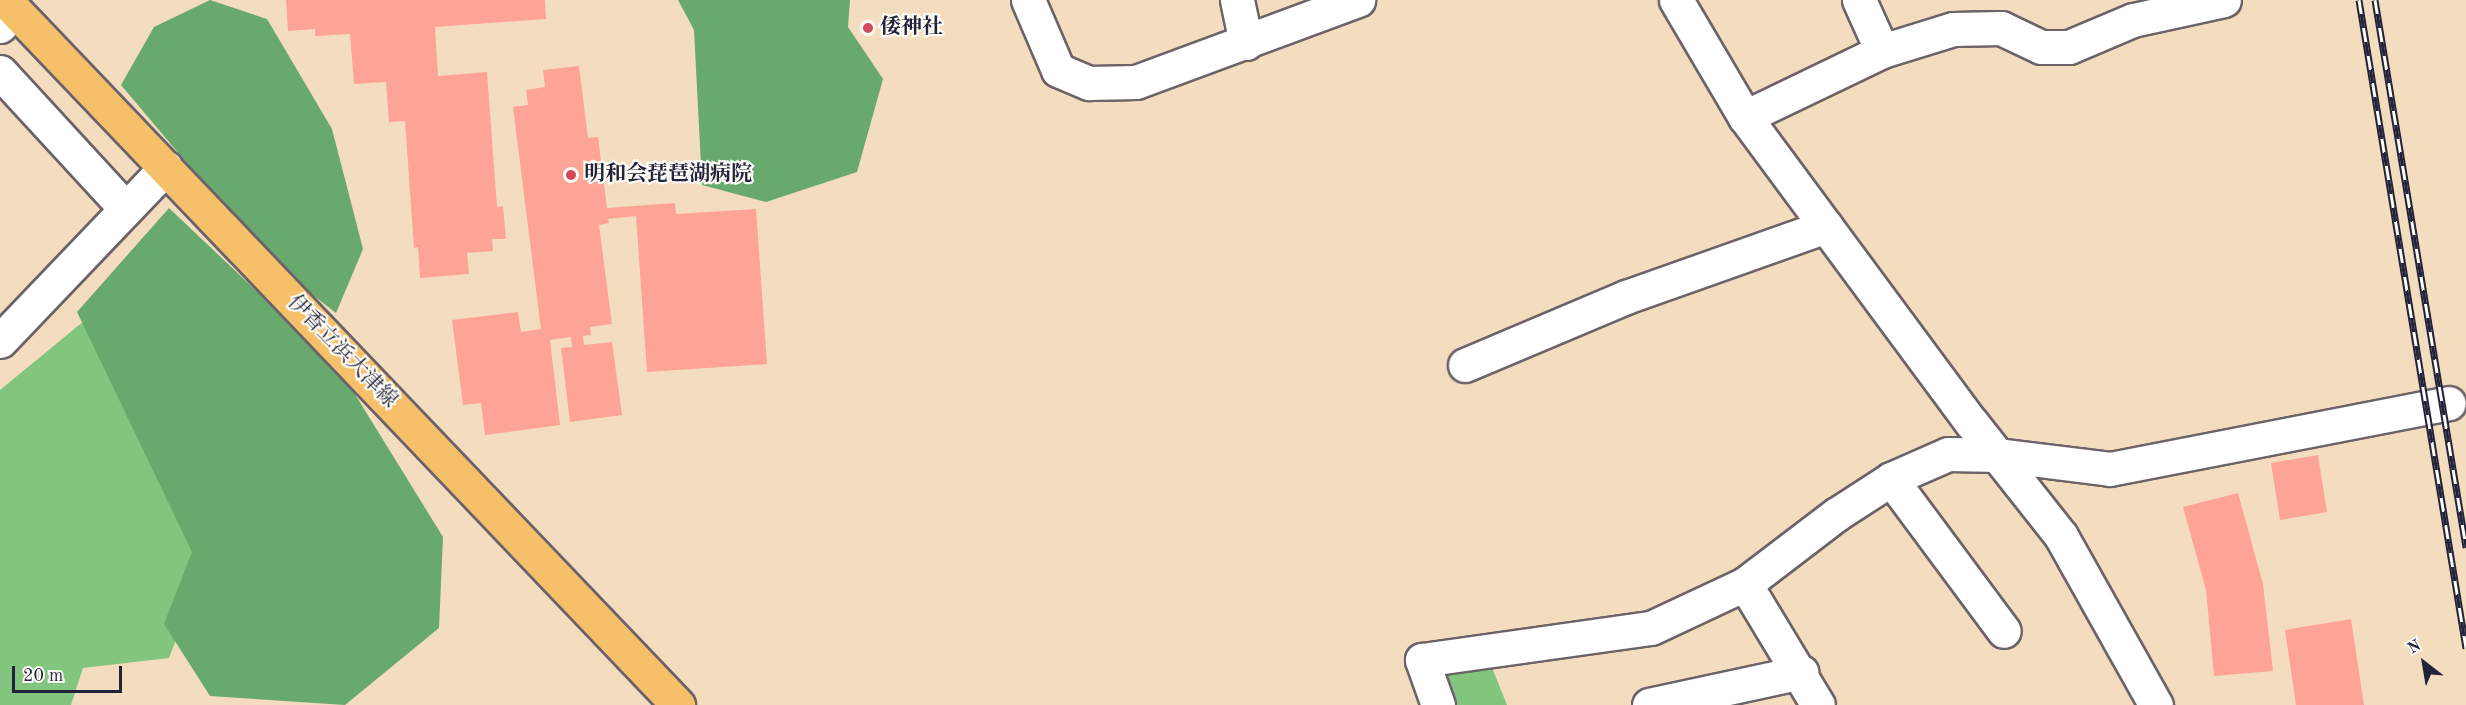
<!DOCTYPE html>
<meta charset="utf-8">
<style>
body{margin:0}
#map{position:relative;width:2466px;height:705px;overflow:hidden;background:#f4dcbe;font-family:"Old Standard TT","Noto Serif JP",serif}
div>[style]{position:absolute}
.green>*{inset:0;background:#81c57f}
.forest>*{inset:0;background:#68aa6e}
.building>*{inset:0;background:#fea497}
.roads{filter:drop-shadow(2px 0 #6c6369) drop-shadow(-2px 0 #6c6369) drop-shadow(0 2px #6c6369) drop-shadow(0 -2px #6c6369)}
.minor>*{height:33px;margin:-16.5px;padding:0 16.5px;transform-origin:16.5px;border-radius:16.5px;background:#fff}
.major>*{height:33px;margin:-16.5px;padding:0 16.5px;transform-origin:16.5px;border-radius:16.5px;background:#f6c06b}
.rail>*{height:7px;margin-top:-3.5px;transform-origin:0;background:repeating-linear-gradient(90deg,#fdfcf7 0 14px,#22223b 0 28px);box-sizing:border-box;border-block:2px solid #22223b}
.dots>*{width:16px;height:16px;translate:-50% -50%;box-sizing:border-box;border:3px solid #fdfcf7;border-radius:50%}
span{translate:-50% -50%;white-space:nowrap;text-align:center;line-height:1.15;-webkit-text-stroke:4.5px #fdfcf7;paint-order:stroke}
.poi-label{font-size:21px;color:#22223b;font-weight:700}
.left{translate:0 -50%;text-align:left}
.street-label{font-size:21px;color:#22223b}
.north{position:absolute;left:2394px;top:633px;width:60px;height:60px;-webkit-text-stroke:4px #fdfcf7;paint-order:stroke;rotate:329deg;font-size:16px;font-weight:700;line-height:24px;text-align:center;color:#22223b}
.north::after{content:'';display:block;margin:auto;width:21px;height:27px;background:#22223b;clip-path:polygon(50% 0,100% 100%,50% 72%,0 100%)}
.scale{position:absolute;left:12px;top:666px;width:110px;height:27px;box-sizing:border-box;border:3px solid #22223b;border-top:0;padding-left:8px;font-size:18px;line-height:21px;white-space:nowrap;color:#22223b;-webkit-text-stroke:4px #fdfcf7;paint-order:stroke}
</style>
<div id="map">
<div class="green">
<i style="clip-path:polygon(112px 298px,212px 545px,169px 658px,83px 668px,71px 705px,0 705px,0 390px)"></i>
<i style="clip-path:polygon(1489px 660px,1507px 705px,1450px 705px,1438px 668px)"></i>
</div>
<div class="forest">
<i style="clip-path:polygon(210px 0,267px 19px,332px 129px,363px 249px,336px 313px,270px 262px,121px 85px,154px 27px)"></i>
<i style="clip-path:polygon(678px 0,850px 0,848px 27px,883px 79px,857px 172px,766px 202px,702px 185px,694px 30px)"></i>
<i style="clip-path:polygon(169px 208px,340px 370px,443px 537px,439px 628px,345px 705px,210px 696px,164px 624px,192px 552px,77px 312px)"></i>
</div>
<div class="building">
<i style="clip-path:polygon(286px 0,545px 0,546px 19px,435px 27px,438px 76px,487px 72px,497px 207px,503px 206px,506px 239px,492px 239px,493px 251px,467px 253px,469px 274px,420px 278px,418px 247px,414px 248px,405px 121px,389px 122px,386px 82px,354px 84px,350px 34px,315px 36px,315px 29px,288px 31px)"></i>
<i style="clip-path:polygon(579px 66px,588px 138px,598px 137px,607px 208px,675px 203px,676px 214px,756px 209px,767px 364px,647px 372px,636px 216px,608px 219px,609px 223px,599px 225px,612px 324px,590px 327px,591px 335px,583px 336px,584px 345px,612px 342px,622px 415px,570px 422px,561px 348px,572px 347px,571px 337px,550px 340px,560px 425px,485px 435px,481px 403px,463px 405px,452px 320px,518px 312px,521px 332px,541px 329px,513px 107px,528px 105px,526px 90px,545px 87px,543px 70px)"></i>
<i style="clip-path:polygon(2318px 455px,2327px 512px,2280px 520px,2271px 463px)"></i>
<i style="clip-path:polygon(2238px 493px,2263px 584px,2273px 671px,2214px 676px,2206px 590px,2183px 507px)"></i>
<i style="clip-path:polygon(2351px 619px,2364px 705px,2296px 705px,2285px 630px)"></i>
</div>
<div class="roads">
<div class="minor">
<i style="left:1028px;top:0;width:76px;rotate:66.8deg"></i>
<i style="left:1058px;top:70px;width:34px;rotate:23deg"></i>
<i style="left:1089px;top:83px;width:47px;rotate:-1.2deg"></i>
<i style="left:1136px;top:82px;width:237px;rotate:-20.3deg"></i>
<i style="left:1237px;top:0;width:44px;rotate:78.2deg"></i>
<i style="left:1676px;top:0;width:136px;rotate:59.5deg"></i>
<i style="left:1745px;top:117px;width:380px;rotate:53.5deg"></i>
<i style="left:1971px;top:422px;width:145px;rotate:51.7deg"></i>
<i style="left:2061px;top:536px;width:194px;rotate:60.7deg"></i>
<i style="left:1859px;top:0;width:56px;rotate:65.7deg"></i>
<i style="left:0;top:26px;width:21px;rotate:-49deg"></i>
<i style="left:0;top:72px;width:186px;rotate:47.4deg"></i>
<i style="left:1745px;top:117px;width:152px;rotate:-25.7deg"></i>
<i style="left:1882px;top:51px;width:74px;rotate:-17.2deg"></i>
<i style="left:1953px;top:29px;width:48px;rotate:-1.2deg"></i>
<i style="left:2001px;top:28px;width:44px;rotate:25.4deg"></i>
<i style="left:2041px;top:47px;width:28px"></i>
<i style="left:2069px;top:47px;width:69px;rotate:-22.9deg"></i>
<i style="left:2133px;top:20px;width:93px;rotate:-12.4deg"></i>
<i style="left:0;top:341px;width:240px;rotate:-46.3deg"></i>
<i style="left:1465px;top:365px;width:175px;rotate:-22.9deg"></i>
<i style="left:1626px;top:297px;width:212px;rotate:-19.5deg"></i>
<i style="left:1891px;top:479px;width:189px;rotate:53.4deg"></i>
<i style="left:1745px;top:584px;width:141px;rotate:58.9deg"></i>
<i style="left:1438px;top:705px;width:48px;rotate:-109.6deg"></i>
<i style="left:1422px;top:660px;width:231px;rotate:-8deg"></i>
<i style="left:1651px;top:628px;width:104px;rotate:-25.1deg"></i>
<i style="left:1745px;top:584px;width:116px;rotate:-37.3deg"></i>
<i style="left:1837px;top:514px;width:64px;rotate:-32.9deg"></i>
<i style="left:1891px;top:479px;width:62px;rotate:-23.7deg"></i>
<i style="left:1948px;top:454px;width:50px;rotate:1.1deg"></i>
<i style="left:1998px;top:455px;width:113px;rotate:7.1deg"></i>
<i style="left:2110px;top:469px;width:345px;rotate:-11deg"></i>
<i style="left:1649px;top:705px;width:156px;rotate:-12.2deg"></i>
</div>
<div class="major">
<i style="left:5px;top:0;width:975px;rotate:46.33deg"></i>
</div>
</div>
<div class="rail">
<i style="left:2359px;top:0;width:657px;rotate:80.62deg"></i>
<i style="left:2375px;top:0;width:555px;rotate:80.55deg"></i>
</div>
<div class="dots">
<i style="left:868px;top:28px;background:#d1495b"></i>
<i style="left:571px;top:175px;background:#d1495b"></i>
</div>
<div class="poi-label">
<span class="left" style="left:880px;top:28px">倭神社</span>
<span class="left" style="left:584px;top:175px">明和会琵琶湖病院</span>
</div>
<div class="street-label">
<span style="left:342px;top:352px;rotate:46deg">伊香立浜大津線</span>
</div>
<div class="north">N</div>
<div class="scale">20 m</div>
</div>
